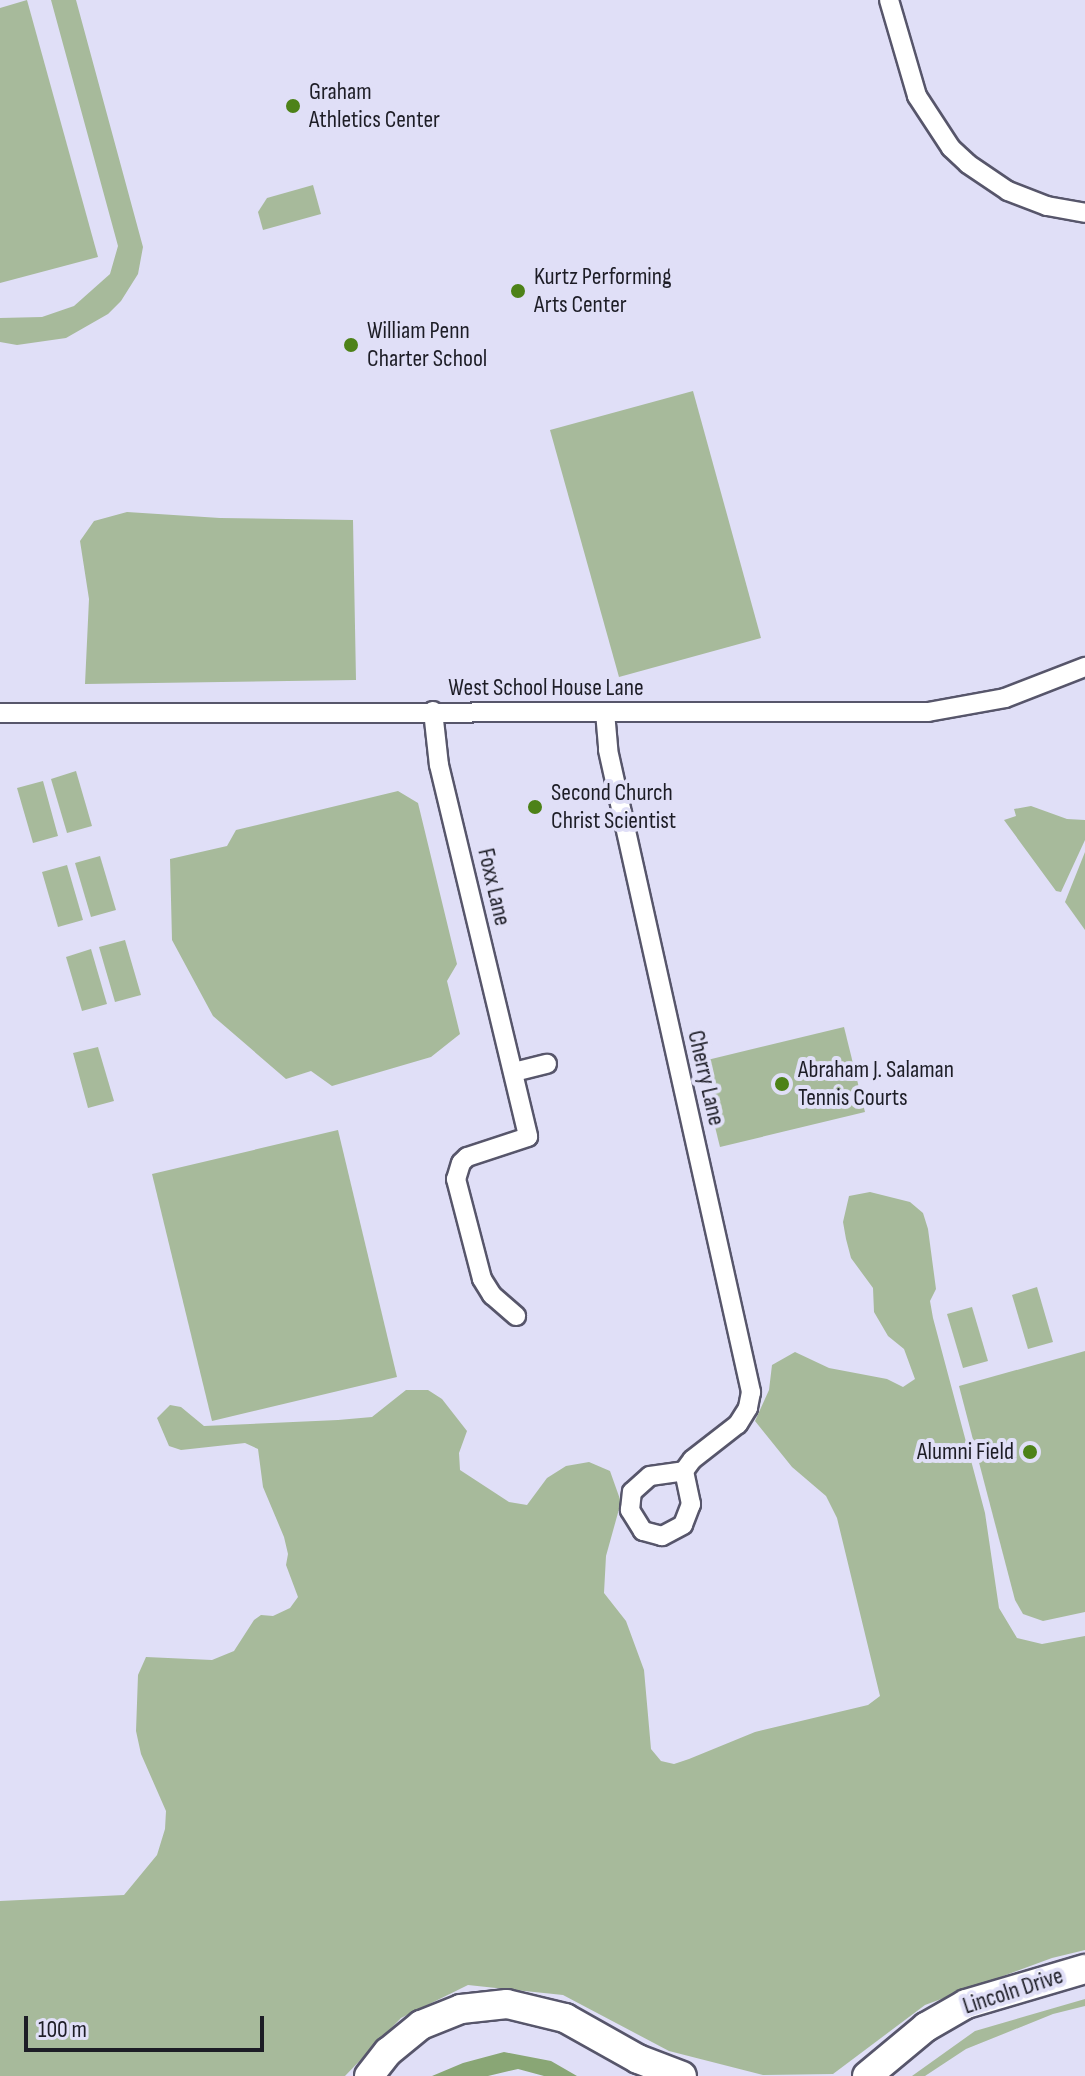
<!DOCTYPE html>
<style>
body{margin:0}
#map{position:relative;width:1085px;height:2076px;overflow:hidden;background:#e0dff7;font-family:"Sofia Sans Condensed",sans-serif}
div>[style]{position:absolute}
.green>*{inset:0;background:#a7ba9b}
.water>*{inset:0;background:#89a675}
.roads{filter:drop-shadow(2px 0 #57566b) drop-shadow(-2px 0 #57566b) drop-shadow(0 2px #57566b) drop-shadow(0 -2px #57566b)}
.minor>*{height:18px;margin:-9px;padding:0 9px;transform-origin:9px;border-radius:9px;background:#fff}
.primary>*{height:28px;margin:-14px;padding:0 14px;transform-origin:14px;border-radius:14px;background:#fff}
.dots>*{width:22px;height:22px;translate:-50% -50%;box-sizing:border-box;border:4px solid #e0dff7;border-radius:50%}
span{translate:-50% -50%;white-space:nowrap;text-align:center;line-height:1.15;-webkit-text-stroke:8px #e0dff7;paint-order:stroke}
.poi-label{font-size:24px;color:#1d1d26}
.left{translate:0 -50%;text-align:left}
.right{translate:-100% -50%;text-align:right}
.street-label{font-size:24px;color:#1d1d26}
.scale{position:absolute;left:24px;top:2016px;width:240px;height:36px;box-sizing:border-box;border:4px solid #1d1d26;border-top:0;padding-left:10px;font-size:24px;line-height:28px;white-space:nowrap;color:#1d1d26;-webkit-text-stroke:6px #e0dff7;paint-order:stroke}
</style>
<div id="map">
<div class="green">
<i style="clip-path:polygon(27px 0,98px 257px,0 283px,0 8px)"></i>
<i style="clip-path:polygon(51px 0,76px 0,143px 247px,138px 274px,121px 301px,108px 314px,66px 338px,17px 345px,0 342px,0 318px,42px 317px,74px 306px,110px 274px,118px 246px)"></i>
<i style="clip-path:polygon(313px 185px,321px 214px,263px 230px,258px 212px,267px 198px)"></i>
<i style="clip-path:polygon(693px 391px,761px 638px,619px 677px,550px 430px)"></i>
<i style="clip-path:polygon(127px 512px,220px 518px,353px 520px,356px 680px,85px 684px,89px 599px,80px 541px,94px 521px)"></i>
<i style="clip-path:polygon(76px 771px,92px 826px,67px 833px,51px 779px)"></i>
<i style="clip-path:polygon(43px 781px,58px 836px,33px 843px,17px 788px)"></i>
<i style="clip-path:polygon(398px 791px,418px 803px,457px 964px,447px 981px,460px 1034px,431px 1057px,332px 1086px,311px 1071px,286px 1079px,213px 1016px,172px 940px,170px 859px,227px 846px,236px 830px)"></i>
<i style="clip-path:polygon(1031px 806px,1067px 819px,1085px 820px,1085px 840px,1061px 892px,1056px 891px,1004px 820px,1016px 816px,1014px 809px)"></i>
<i style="clip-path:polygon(1085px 852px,1085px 930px,1065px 902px)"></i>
<i style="clip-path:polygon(100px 856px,116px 910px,91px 917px,75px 863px)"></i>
<i style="clip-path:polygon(67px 865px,83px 920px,58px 927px,42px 872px)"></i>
<i style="clip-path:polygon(125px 940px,141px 995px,115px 1002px,99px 947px)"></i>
<i style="clip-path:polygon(91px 949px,107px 1004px,82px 1011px,66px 957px)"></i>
<i style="clip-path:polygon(844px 1027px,865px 1112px,720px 1147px,699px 1062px)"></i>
<i style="clip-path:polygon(98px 1047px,114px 1101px,88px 1108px,73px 1053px)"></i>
<i style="clip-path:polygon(338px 1130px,397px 1377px,212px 1421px,152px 1174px)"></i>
<i style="clip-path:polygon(870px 1192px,910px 1202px,923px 1213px,928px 1229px,936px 1289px,930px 1301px,933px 1318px,985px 1513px,999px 1608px,1017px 1638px,1042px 1644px,1085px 1636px,1085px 1950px,1052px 1958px,925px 2005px,833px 2074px,763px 2075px,669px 2051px,563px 1995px,468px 1985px,401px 2018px,345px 2076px,0 2076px,0 1901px,124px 1895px,157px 1855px,165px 1829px,166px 1811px,141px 1754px,136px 1731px,138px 1675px,146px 1657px,212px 1660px,234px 1651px,254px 1620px,261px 1615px,273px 1616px,290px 1608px,298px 1597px,286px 1565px,288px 1554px,284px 1537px,263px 1487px,258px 1449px,245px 1443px,181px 1450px,169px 1446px,157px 1418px,170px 1405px,181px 1407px,204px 1426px,338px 1420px,372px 1417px,406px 1390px,428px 1390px,442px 1399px,467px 1431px,459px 1453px,460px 1470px,509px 1502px,527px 1505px,547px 1478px,566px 1466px,589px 1462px,610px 1471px,621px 1502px,606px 1556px,604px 1593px,626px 1621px,644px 1670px,651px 1749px,661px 1761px,674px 1764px,689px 1759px,755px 1732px,868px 1705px,880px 1696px,837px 1518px,826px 1496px,792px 1467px,755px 1421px,769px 1390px,772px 1365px,795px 1352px,829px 1368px,887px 1379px,903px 1387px,915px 1379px,904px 1349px,888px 1336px,874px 1312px,873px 1288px,851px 1258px,846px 1239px,843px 1222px,849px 1196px)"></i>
<i style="clip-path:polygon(1037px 1287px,1053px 1342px,1028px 1349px,1012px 1295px)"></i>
<i style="clip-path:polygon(972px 1307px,988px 1361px,963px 1368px,947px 1314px)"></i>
<i style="clip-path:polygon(1085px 1351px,1085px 1612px,1043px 1621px,1023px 1614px,1015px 1600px,959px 1386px)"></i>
<i style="clip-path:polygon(1085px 1999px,1085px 2006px,1053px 2014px,966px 2049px,925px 2076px,912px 2076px,975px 2031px)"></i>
</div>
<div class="water">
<i style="clip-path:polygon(504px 2052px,551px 2061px,577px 2076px,544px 2076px,518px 2069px,488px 2076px,432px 2076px,463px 2063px)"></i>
</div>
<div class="roads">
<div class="minor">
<i style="left:889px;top:0;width:100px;rotate:73.7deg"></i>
<i style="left:917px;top:96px;width:62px;rotate:56.8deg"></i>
<i style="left:951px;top:148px;width:23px;rotate:43deg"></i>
<i style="left:968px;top:164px;width:48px;rotate:34deg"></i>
<i style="left:1008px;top:191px;width:42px;rotate:21deg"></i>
<i style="left:1047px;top:206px;width:39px;rotate:10deg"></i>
<i style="left:433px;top:711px;width:54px;rotate:83.7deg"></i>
<i style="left:439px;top:765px;width:382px;rotate:76.5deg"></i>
<i style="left:528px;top:1137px;width:64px;rotate:161.8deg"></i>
<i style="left:467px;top:1157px;width:8px;rotate:135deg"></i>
<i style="left:461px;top:1163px;width:17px;rotate:107deg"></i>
<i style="left:456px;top:1179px;width:103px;rotate:75.4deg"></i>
<i style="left:482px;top:1279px;width:19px;rotate:58deg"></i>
<i style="left:492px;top:1295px;width:32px;rotate:41deg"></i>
<i style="left:605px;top:712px;width:38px;rotate:85deg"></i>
<i style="left:608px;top:750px;width:658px;rotate:77.44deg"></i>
<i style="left:751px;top:1392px;width:16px;rotate:101deg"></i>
<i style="left:748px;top:1408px;width:19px;rotate:122deg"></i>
<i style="left:738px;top:1424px;width:58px;rotate:142deg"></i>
<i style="left:692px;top:1460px;width:14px;rotate:126deg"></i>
<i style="left:684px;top:1471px;width:34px;rotate:78deg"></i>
<i style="left:691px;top:1504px;width:22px;rotate:111deg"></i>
<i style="left:683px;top:1525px;width:24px;rotate:152deg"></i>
<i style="left:662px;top:1536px;width:20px;rotate:-165deg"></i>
<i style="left:643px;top:1531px;width:25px;rotate:-122deg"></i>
<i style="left:630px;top:1510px;width:18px;rotate:-84deg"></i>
<i style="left:632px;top:1492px;width:24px;rotate:-42deg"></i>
<i style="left:650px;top:1476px;width:34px;rotate:-8deg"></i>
<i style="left:0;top:713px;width:928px;rotate:-0.06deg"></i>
<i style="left:928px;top:712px;width:78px;rotate:-10.3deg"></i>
<i style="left:1005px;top:698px;width:86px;rotate:-21.2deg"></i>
<i style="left:514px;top:1072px;width:34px;rotate:-14deg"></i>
</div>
<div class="primary">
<i style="left:369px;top:2076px;width:31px;rotate:-52deg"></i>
<i style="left:388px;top:2052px;width:43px;rotate:-39.3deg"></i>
<i style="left:421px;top:2025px;width:43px;rotate:-21.8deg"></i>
<i style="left:461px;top:2009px;width:46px;rotate:-6.2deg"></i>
<i style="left:507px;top:2004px;width:60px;rotate:13.6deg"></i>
<i style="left:565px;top:2018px;width:84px;rotate:29.3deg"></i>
<i style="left:638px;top:2059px;width:47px;rotate:21.1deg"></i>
<i style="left:867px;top:2076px;width:77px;rotate:-39.7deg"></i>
<i style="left:926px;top:2027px;width:46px;rotate:-29.9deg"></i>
<i style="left:966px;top:2004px;width:124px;rotate:-16.4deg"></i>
</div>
</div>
<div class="dots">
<i style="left:293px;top:106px;background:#4d8218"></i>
<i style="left:518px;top:291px;background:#4d8218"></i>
<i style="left:351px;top:345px;background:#4d8218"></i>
<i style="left:535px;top:807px;background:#4d8218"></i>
<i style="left:782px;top:1084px;background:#4d8218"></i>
<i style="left:1030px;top:1452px;background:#4d8218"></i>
</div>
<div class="poi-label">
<span class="left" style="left:309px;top:106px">Graham<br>Athletics Center</span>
<span class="left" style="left:534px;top:291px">Kurtz Performing<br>Arts Center</span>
<span class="left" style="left:367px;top:345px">William Penn<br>Charter School</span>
<span class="left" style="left:551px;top:807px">Second Church<br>Christ Scientist</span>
<span class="left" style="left:798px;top:1084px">Abraham J. Salaman<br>Tennis Courts</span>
<span class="right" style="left:1014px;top:1452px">Alumni Field</span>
</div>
<div class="street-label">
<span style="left:546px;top:688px">West School House Lane</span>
<span style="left:494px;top:887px;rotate:77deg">Foxx Lane</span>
<span style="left:706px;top:1078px;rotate:77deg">Cherry Lane</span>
<span style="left:1013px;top:1991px;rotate:-18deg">Lincoln Drive</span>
</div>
<div class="scale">100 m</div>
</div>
